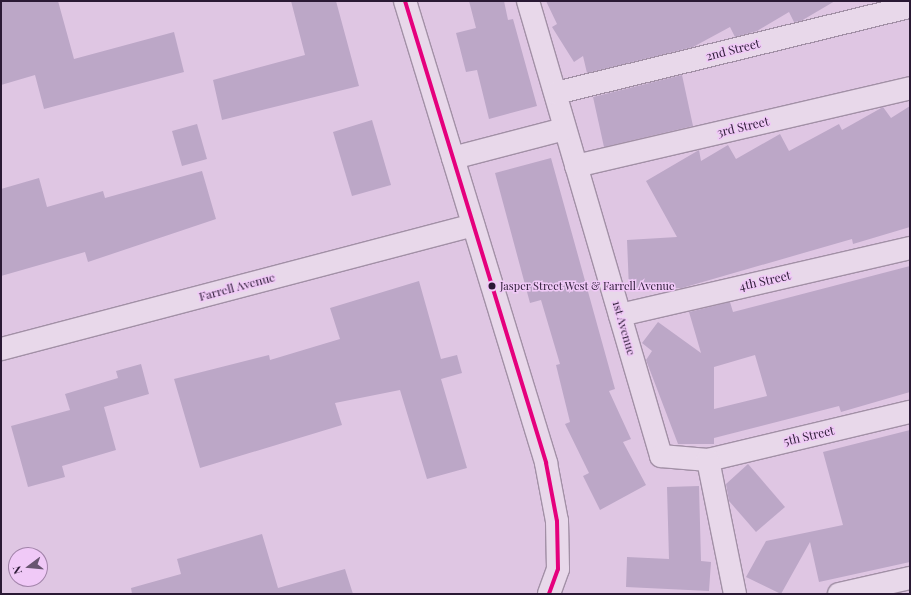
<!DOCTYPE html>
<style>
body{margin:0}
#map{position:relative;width:911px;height:595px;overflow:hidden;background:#dfc6e3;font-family:"Playfair Display",serif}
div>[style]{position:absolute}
.building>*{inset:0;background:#bca7c7}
.roads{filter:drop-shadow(1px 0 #a290a6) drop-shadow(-1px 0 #a290a6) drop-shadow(0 1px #a290a6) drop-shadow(0 -1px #a290a6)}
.minor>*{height:22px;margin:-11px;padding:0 11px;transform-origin:11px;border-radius:11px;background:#e8d8ea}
.bus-1>*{height:4px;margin:-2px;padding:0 2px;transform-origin:2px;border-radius:2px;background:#e5007d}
.dots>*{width:11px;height:11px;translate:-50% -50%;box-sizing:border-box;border:2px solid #f0c9f7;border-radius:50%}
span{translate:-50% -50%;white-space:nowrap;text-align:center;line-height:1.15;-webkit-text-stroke:3px #f0c9f7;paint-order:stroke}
.bus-label{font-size:11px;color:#2a1934}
.left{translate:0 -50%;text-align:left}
.street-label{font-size:12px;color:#2a1934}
.frame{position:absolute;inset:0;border:2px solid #2a1934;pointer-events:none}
.north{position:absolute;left:8px;top:547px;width:40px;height:40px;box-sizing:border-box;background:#f0c9f7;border:1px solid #a183a9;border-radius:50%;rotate:254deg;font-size:11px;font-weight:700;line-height:16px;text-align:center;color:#2a1934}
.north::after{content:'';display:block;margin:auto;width:14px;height:18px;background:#695671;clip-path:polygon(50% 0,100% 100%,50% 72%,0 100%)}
</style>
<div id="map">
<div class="building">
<i style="clip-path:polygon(1px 1px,58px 1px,74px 59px,174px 32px,184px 72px,44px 109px,35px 75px,1px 85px)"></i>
<i style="clip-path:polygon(291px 1px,336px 1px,359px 86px,222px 120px,213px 80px,305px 55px)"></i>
<i style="clip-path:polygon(469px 1px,504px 1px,508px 20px,513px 19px,537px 106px,489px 119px,477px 70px,466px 72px,456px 33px,476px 28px)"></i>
<i style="clip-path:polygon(546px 1px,835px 1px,801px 21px,794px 22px,789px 12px,757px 31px,735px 37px,730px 27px,693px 47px,587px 73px,583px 56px,574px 62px,552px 27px,557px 24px)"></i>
<i style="clip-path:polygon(682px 75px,693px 126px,604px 147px,593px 97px)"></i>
<i style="clip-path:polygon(910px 106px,910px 227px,853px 244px,852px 239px,682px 288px,629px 289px,627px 240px,677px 237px,646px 181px,699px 150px,701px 161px,728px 145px,736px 159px,780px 134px,789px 151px,839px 124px,842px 130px,883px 107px,891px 118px)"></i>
<i style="clip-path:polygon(372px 120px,391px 185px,352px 196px,333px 132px)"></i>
<i style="clip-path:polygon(197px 124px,207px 159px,182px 166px,172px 131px)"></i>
<i style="clip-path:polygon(551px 158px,615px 389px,609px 391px,631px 439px,623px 442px,646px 485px,600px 510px,583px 476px,589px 473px,565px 424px,570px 422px,556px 365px,560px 364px,541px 300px,530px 303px,495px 173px)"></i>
<i style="clip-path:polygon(202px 171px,216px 219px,88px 262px,85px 252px,1px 276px,1px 189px,39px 178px,47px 207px,103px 191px,105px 198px)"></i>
<i style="clip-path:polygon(evenodd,910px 266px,910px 392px,841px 412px,839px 406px,714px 438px,714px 444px,678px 444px,646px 360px,652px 351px,642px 343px,658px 322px,701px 353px,689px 312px,730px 302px,733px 312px,910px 266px,755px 355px,767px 396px,714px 409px,714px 367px,755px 355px)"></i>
<i style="clip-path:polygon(419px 281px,441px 359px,457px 355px,462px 373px,441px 379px,467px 468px,427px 479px,400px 390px,335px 403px,342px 425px,200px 468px,174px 379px,269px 355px,270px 360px,340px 339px,330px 308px)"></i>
<i style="clip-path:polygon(141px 364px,149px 394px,104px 407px,116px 450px,62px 466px,65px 477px,28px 487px,11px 426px,70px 410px,65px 394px,118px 378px,116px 371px)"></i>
<i style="clip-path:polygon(910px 430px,910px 562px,819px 582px,810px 542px,781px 594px,746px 577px,766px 541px,843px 525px,823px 452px)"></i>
<i style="clip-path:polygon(748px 464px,785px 507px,756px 532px,729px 501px,726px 484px)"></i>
<i style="clip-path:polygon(699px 486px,701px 561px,711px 562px,709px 591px,626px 587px,627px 557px,669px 559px,667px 487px)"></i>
<i style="clip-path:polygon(262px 534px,278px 588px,345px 569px,353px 594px,132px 594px,131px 588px,181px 574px,177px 559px)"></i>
</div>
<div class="roads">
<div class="minor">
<i style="left:405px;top:1px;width:483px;rotate:73deg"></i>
<i style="left:546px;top:463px;width:59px;rotate:79.3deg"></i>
<i style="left:557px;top:521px;width:48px;rotate:88.8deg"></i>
<i style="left:558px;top:569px;width:27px;rotate:110deg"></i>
<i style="left:528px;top:1px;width:474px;rotate:73.7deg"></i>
<i style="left:661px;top:456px;width:47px;rotate:4.9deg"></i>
<i style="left:708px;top:460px;width:208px;rotate:-13.4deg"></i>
<i style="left:556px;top:93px;width:364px;rotate:-13.7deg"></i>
<i style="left:453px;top:158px;width:115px;rotate:-14.6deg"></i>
<i style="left:576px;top:166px;width:343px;rotate:-13.1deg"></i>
<i style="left:620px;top:315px;width:298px;rotate:-13deg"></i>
<i style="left:1px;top:349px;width:488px;rotate:-14.7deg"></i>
<i style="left:708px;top:460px;width:137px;rotate:78.6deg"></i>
<i style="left:839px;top:594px;width:73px;rotate:-12.7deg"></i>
</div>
</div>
<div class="bus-1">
<i style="left:405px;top:1px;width:483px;rotate:73deg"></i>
<i style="left:546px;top:463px;width:59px;rotate:79.3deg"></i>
<i style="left:557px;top:521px;width:48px;rotate:88.8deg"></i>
<i style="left:558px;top:569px;width:27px;rotate:110deg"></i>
</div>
<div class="dots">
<i style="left:492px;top:286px;background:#2a1934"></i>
</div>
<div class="bus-label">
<span class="left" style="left:500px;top:286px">Jasper Street West &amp; Farrell Avenue</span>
</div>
<div class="street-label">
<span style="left:733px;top:50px;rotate:-14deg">2nd Street</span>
<span style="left:743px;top:127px;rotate:-13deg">3rd Street</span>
<span style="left:765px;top:281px;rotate:-13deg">4th Street</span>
<span style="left:237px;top:287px;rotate:-15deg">Farrell Avenue</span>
<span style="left:624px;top:328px;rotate:74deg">1st Avenue</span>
<span style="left:809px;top:436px;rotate:-13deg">5th Street</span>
</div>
<div class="frame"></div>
<div class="north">N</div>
</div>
